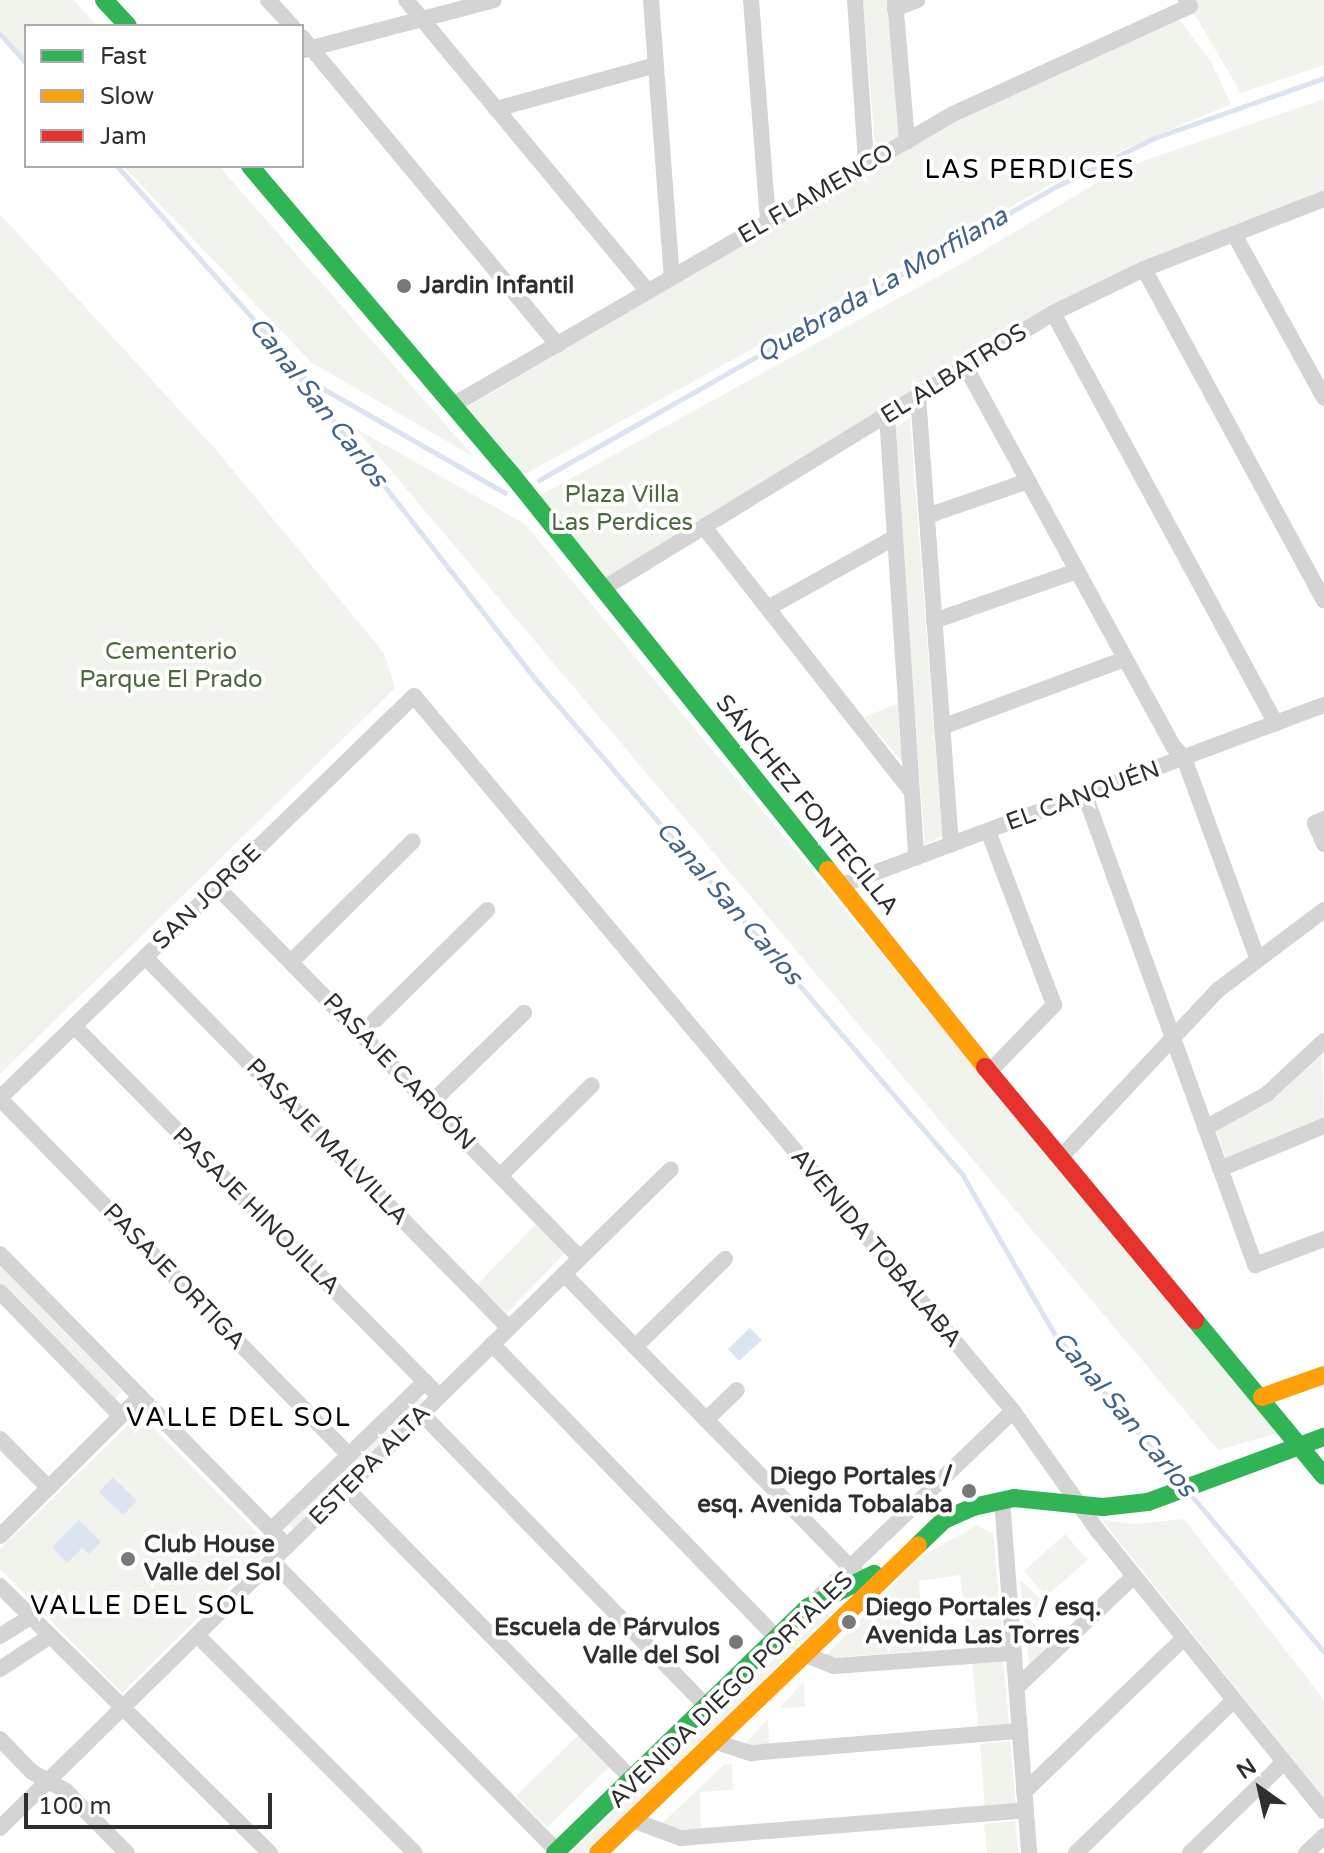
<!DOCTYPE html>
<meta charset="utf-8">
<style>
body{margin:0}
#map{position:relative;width:1324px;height:1853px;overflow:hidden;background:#fff;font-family:"Varela Round",sans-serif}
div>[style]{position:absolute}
.green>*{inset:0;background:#f0f4ed}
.water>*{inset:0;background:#dbe4f0}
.stream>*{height:5px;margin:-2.5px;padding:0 2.5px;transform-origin:2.5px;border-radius:2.5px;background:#dbe4f0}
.street>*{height:16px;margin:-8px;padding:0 8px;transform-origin:8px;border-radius:8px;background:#d4d4d4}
.fast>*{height:18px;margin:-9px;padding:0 9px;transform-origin:9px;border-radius:9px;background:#30b455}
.slow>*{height:18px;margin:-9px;padding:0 9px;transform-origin:9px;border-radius:9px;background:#ff9f0a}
.jam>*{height:18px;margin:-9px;padding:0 9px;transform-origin:9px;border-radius:9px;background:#e5322d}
.dots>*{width:22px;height:22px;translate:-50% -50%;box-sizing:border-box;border:4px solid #fff;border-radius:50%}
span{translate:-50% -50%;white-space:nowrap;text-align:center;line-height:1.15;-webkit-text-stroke:8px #fff;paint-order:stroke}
.street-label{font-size:24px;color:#2f2f2f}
.poi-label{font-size:24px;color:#2f2f2f;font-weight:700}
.left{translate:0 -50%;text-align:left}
.right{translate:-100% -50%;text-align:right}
.park-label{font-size:24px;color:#4c6840}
.neighbourhood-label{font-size:26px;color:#000;letter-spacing:2px}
.water-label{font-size:26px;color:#43638b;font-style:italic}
.legend{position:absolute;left:24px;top:24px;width:280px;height:144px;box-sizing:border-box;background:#fff;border:2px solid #acacac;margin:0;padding:10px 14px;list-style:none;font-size:24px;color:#2f2f2f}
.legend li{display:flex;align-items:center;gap:16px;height:40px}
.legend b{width:40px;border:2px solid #acacac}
.north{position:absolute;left:1220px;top:1749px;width:80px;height:80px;-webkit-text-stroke:6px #fff;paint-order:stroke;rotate:326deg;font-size:22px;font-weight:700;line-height:32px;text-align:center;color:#2f2f2f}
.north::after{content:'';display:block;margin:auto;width:28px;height:36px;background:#2f2f2f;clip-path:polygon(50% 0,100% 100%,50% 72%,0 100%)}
.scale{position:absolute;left:24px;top:1793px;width:248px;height:36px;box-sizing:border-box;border:4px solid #2f2f2f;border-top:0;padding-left:10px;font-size:24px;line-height:28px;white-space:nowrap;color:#2f2f2f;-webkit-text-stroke:6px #fff;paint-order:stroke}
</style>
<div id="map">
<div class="green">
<i style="clip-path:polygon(0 0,74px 0,97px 26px,26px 26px,26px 65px,0 38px)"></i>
<i style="clip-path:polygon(863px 0,891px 0,903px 140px,876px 157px)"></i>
<i style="clip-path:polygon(1186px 0,1324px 0,1324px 65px,1241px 93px)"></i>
<i style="clip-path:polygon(1178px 18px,1211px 62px,1231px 104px,1083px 167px,527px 473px,521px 475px,464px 409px,897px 154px,984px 107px)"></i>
<i style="clip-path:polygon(1324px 99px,1324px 192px,1165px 252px,1073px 295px,606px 582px,539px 496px,968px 260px,1120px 169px)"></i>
<i style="clip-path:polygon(123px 166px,219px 166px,474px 457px,311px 362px)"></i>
<i style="clip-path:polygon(0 214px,216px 450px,384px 653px,395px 688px,0 1074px)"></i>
<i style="clip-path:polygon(910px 418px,942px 836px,925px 845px,892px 430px)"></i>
<i style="clip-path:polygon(355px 428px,525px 524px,1278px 1433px,1218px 1450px)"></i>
<i style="clip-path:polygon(899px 703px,907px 767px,864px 717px)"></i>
<i style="clip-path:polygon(1322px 1054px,1324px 1120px,1227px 1160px,1215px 1128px,1272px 1101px)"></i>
<i style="clip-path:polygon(536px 1224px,565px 1253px,507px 1313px,477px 1285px)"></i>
<i style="clip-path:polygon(0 1265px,122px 1391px,114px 1400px,0 1283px)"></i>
<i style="clip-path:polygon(419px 1397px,423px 1400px,293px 1529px,288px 1523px)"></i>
<i style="clip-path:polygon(140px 1414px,270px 1546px,122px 1693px,0 1569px,0 1549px)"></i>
<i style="clip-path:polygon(1184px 1519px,1324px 1700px,1324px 1798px,1102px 1520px,1136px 1524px)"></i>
<i style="clip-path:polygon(977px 1525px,993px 1534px,1004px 1649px,970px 1650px,960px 1575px,919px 1581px,923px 1651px,823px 1658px,919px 1558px)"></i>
<i style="clip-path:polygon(1065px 1534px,1088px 1560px,1046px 1596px,1024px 1571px)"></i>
<i style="clip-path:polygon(1020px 1580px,1042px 1600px,1027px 1617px,1052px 1641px,1029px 1665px)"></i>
<i style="clip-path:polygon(831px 1605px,835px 1610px,585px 1853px,571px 1853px)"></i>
<i style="clip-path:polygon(1003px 1658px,1009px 1724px,978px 1726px,972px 1660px)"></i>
<i style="clip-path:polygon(804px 1681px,805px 1707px,780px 1708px)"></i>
<i style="clip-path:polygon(768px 1719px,769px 1744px,744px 1745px)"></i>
<i style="clip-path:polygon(578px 1735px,609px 1767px,547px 1827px,516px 1796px)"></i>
<i style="clip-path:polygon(1010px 1741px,1016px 1807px,985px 1810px,980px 1744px)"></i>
<i style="clip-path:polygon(725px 1764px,732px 1764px,733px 1790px,700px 1792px,701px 1831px,659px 1826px)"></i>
<i style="clip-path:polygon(1015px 1821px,1018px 1853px,987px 1853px,984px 1824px)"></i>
</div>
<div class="water">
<i style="clip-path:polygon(750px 1328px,762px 1340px,739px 1361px,728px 1349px)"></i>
<i style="clip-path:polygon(113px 1477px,137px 1501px,123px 1515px,99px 1492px)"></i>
<i style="clip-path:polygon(79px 1520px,101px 1542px,89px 1554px,82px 1548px,67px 1563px,52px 1547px)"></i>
</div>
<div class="stream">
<i style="left:0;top:34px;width:39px;rotate:48deg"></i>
<i style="left:117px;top:166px;width:210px;rotate:48.3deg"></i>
<i style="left:257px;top:323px;width:453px;rotate:52deg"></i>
<i style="left:536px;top:680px;width:652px;rotate:49.23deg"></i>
<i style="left:962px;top:1174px;width:186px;rotate:60deg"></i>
<i style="left:1055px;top:1335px;width:194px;rotate:49.6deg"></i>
<i style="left:294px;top:372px;width:243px;rotate:29.8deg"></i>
<i style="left:539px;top:480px;width:593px;rotate:-29.59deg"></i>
<i style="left:1055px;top:187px;width:110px;rotate:-26.3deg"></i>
<i style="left:1154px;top:138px;width:180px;rotate:-19.4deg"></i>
<i style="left:1190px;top:1494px;width:207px;rotate:49.7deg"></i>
</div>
<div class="street">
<i style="left:268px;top:0;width:35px;rotate:47deg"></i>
<i style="left:406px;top:0;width:379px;rotate:50.3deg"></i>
<i style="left:651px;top:0;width:278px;rotate:85.7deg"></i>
<i style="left:751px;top:0;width:222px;rotate:85.6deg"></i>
<i style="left:855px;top:0;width:163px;rotate:86.1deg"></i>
<i style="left:895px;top:0;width:142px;rotate:85.1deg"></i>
<i style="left:895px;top:9px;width:24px;rotate:-22deg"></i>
<i style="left:302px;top:37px;width:400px;rotate:50.3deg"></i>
<i style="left:304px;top:50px;width:196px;rotate:-14.7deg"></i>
<i style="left:496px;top:109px;width:166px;rotate:-15.4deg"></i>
<i style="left:1234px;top:234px;width:187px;rotate:61.2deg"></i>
<i style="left:1144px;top:269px;width:377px;rotate:61.5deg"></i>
<i style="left:1053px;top:313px;width:467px;rotate:61.5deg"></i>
<i style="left:964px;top:364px;width:435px;rotate:61.3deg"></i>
<i style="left:1173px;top:746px;width:16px;rotate:47deg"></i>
<i style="left:1184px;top:758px;width:212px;rotate:69.9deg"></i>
<i style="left:918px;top:396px;width:450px;rotate:85.8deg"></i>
<i style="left:453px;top:405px;width:579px;rotate:-30.2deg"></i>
<i style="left:953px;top:114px;width:260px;rotate:-24.5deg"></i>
<i style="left:1190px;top:6px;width:7px;rotate:-124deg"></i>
<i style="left:887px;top:416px;width:443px;rotate:86.2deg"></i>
<i style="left:927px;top:516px;width:107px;rotate:-19.1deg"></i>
<i style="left:704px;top:527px;width:335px;rotate:51.9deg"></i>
<i style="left:604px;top:588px;width:527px;rotate:-31.49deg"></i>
<i style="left:1053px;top:313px;width:101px;rotate:-25.8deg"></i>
<i style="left:1144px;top:269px;width:193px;rotate:-21.3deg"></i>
<i style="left:768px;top:608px;width:144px;rotate:-29.1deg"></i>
<i style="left:934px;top:621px;width:151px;rotate:-19.3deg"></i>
<i style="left:942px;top:727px;width:195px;rotate:-20.4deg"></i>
<i style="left:1085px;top:795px;width:500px;rotate:70.1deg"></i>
<i style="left:1255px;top:1265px;width:74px;rotate:-20.6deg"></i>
<i style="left:1324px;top:819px;width:10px;rotate:156deg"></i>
<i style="left:1315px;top:823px;width:23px;rotate:67deg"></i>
<i style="left:988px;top:831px;width:186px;rotate:69.2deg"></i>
<i style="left:1054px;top:1005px;width:93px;rotate:134.1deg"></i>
<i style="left:842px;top:885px;width:515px;rotate:-20.48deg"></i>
<i style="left:217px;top:887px;width:519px;rotate:45.62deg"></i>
<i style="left:145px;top:957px;width:520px;rotate:45.55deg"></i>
<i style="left:292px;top:961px;width:170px;rotate:-44.8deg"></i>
<i style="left:74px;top:1026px;width:520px;rotate:45.39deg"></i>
<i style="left:361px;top:1034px;width:177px;rotate:-44.5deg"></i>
<i style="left:430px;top:1104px;width:131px;rotate:-44.1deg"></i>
<i style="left:1205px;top:1128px;width:71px;rotate:-28.7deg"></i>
<i style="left:1267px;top:1094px;width:78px;rotate:-42.9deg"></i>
<i style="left:1062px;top:1156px;width:228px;rotate:-46.8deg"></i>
<i style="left:1218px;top:990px;width:133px;rotate:-37deg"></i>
<i style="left:1220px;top:1169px;width:113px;rotate:-22.5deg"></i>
<i style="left:500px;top:1176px;width:129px;rotate:-44.7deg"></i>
<i style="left:0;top:1254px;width:409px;rotate:45.5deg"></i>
<i style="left:564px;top:1274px;width:428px;rotate:45.7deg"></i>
<i style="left:0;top:1292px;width:173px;rotate:45.7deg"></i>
<i style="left:492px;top:1344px;width:409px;rotate:45.9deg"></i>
<i style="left:635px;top:1347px;width:126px;rotate:-44.4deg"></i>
<i style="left:422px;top:1414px;width:407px;rotate:45.8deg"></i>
<i style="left:706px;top:1420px;width:43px;rotate:-44.1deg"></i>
<i style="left:0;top:1439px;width:69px;rotate:45deg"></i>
<i style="left:349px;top:1455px;width:499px;rotate:-134.4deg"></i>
<i style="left:0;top:1098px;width:577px;rotate:-44.16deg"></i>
<i style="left:414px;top:696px;width:933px;rotate:50.04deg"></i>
<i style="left:1013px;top:1411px;width:147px;rotate:54.7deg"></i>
<i style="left:1098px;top:1531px;width:360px;rotate:51.1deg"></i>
<i style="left:346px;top:1488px;width:408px;rotate:45.5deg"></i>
<i style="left:1002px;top:1500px;width:354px;rotate:85.6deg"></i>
<i style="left:271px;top:1530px;width:214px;rotate:-43.9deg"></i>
<i style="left:0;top:1536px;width:197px;rotate:-44.8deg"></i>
<i style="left:272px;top:1561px;width:407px;rotate:45.5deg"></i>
<i style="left:0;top:1586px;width:380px;rotate:44.7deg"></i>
<i style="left:820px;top:1596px;width:267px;rotate:-43.8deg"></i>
<i style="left:197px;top:1635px;width:308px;rotate:45deg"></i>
<i style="left:0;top:1636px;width:36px;rotate:-32deg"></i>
<i style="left:803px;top:1654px;width:34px;rotate:21deg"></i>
<i style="left:835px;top:1666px;width:179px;rotate:-4.2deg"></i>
<i style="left:0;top:1669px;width:60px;rotate:-33.4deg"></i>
<i style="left:1017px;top:1687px;width:161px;rotate:-43.5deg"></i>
<i style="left:0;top:1739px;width:46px;rotate:45.9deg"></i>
<i style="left:32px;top:1772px;width:39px;rotate:29deg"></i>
<i style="left:66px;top:1791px;width:87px;rotate:45.5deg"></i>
<i style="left:713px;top:1741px;width:40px;rotate:18deg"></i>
<i style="left:751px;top:1753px;width:270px;rotate:-4.7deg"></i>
<i style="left:1024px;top:1792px;width:222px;rotate:-43.9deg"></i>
<i style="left:632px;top:1820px;width:52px;rotate:20.2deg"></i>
<i style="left:681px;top:1838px;width:346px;rotate:-4.6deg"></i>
<i style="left:0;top:1828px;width:940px;rotate:-44.48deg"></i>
<i style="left:1076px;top:1853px;width:220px;rotate:-44.1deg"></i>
<i style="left:1190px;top:1853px;width:131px;rotate:-44.1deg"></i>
<i style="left:1306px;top:1853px;width:25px;rotate:-43deg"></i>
</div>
<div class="fast">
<i style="left:104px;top:0;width:35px;rotate:47deg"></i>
<i style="left:250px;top:166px;width:407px;rotate:49.7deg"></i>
<i style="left:513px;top:476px;width:504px;rotate:51.36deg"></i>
<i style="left:1195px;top:1320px;width:202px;rotate:50.4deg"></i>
<i style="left:918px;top:1545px;width:36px;rotate:-44deg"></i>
<i style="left:944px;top:1520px;width:32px;rotate:-24deg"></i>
<i style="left:973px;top:1507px;width:42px;rotate:-12.4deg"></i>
<i style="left:1014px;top:1498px;width:89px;rotate:5.8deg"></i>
<i style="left:1103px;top:1507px;width:45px;rotate:-6.3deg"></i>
<i style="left:1148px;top:1502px;width:188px;rotate:-20.3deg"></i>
<i style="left:555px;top:1853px;width:353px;rotate:-44.2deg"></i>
<i style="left:808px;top:1607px;width:74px;rotate:-26.6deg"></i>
</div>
<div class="slow">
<i style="left:828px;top:870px;width:252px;rotate:51.4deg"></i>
<i style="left:1262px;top:1397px;width:66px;rotate:-19.5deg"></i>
<i style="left:598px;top:1853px;width:444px;rotate:-43.9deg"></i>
</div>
<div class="jam">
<i style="left:985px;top:1067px;width:329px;rotate:50.3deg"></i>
</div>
<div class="dots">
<i style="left:404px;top:286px;background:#787878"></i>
<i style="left:969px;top:1491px;background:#787878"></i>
<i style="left:128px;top:1559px;background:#787878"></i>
<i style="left:849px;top:1622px;background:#787878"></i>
<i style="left:736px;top:1642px;background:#787878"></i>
</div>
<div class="street-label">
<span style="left:816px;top:194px;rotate:-30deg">EL FLAMENCO</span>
<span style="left:954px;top:374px;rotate:-32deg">EL ALBATROS</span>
<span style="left:1083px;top:796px;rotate:-20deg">EL CANQUÉN</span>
<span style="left:807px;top:805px;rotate:51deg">SÁNCHEZ FONTECILLA</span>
<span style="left:207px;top:897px;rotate:-44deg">SAN JORGE</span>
<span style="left:399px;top:1072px;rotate:46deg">PASAJE CARDÓN</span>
<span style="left:327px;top:1142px;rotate:46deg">PASAJE MALVILLA</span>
<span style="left:256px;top:1211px;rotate:45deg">PASAJE HINOJILLA</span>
<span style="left:876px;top:1248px;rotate:50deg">AVENIDA TOBALABA</span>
<span style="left:174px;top:1277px;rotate:46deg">PASAJE ORTIGA</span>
<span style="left:370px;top:1465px;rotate:-45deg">ESTEPA ALTA</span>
<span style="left:731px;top:1690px;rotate:-44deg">AVENIDA DIEGO PORTALES</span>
</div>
<div class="poi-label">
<span class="left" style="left:420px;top:286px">Jardin Infantil</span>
<span class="right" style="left:953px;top:1491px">Diego Portales /<br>esq. Avenida Tobalaba</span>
<span class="left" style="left:144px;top:1559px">Club House<br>Valle del Sol</span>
<span class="left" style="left:865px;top:1622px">Diego Portales / esq.<br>Avenida Las Torres</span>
<span class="right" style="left:720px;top:1642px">Escuela de Párvulos<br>Valle del Sol</span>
</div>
<div class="park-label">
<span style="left:622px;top:509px">Plaza Villa<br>Las Perdices</span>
<span style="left:171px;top:666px">Cementerio<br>Parque El Prado</span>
</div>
<div class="neighbourhood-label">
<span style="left:1030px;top:170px">LAS PERDICES</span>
<span style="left:239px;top:1418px">VALLE DEL SOL</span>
<span style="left:143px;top:1606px">VALLE DEL SOL</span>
</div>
<div class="water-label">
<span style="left:882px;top:285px;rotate:-30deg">Quebrada La Morfilana</span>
<span style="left:318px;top:402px;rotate:52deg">Canal San Carlos</span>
<span style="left:729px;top:903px;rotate:49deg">Canal San Carlos</span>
<span style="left:1124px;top:1414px;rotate:50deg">Canal San Carlos</span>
</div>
<ul class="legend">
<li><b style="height:10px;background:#30b455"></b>Fast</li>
<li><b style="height:10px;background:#ff9f0a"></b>Slow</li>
<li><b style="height:10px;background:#e5322d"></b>Jam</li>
</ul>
<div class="north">N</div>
<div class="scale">100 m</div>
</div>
